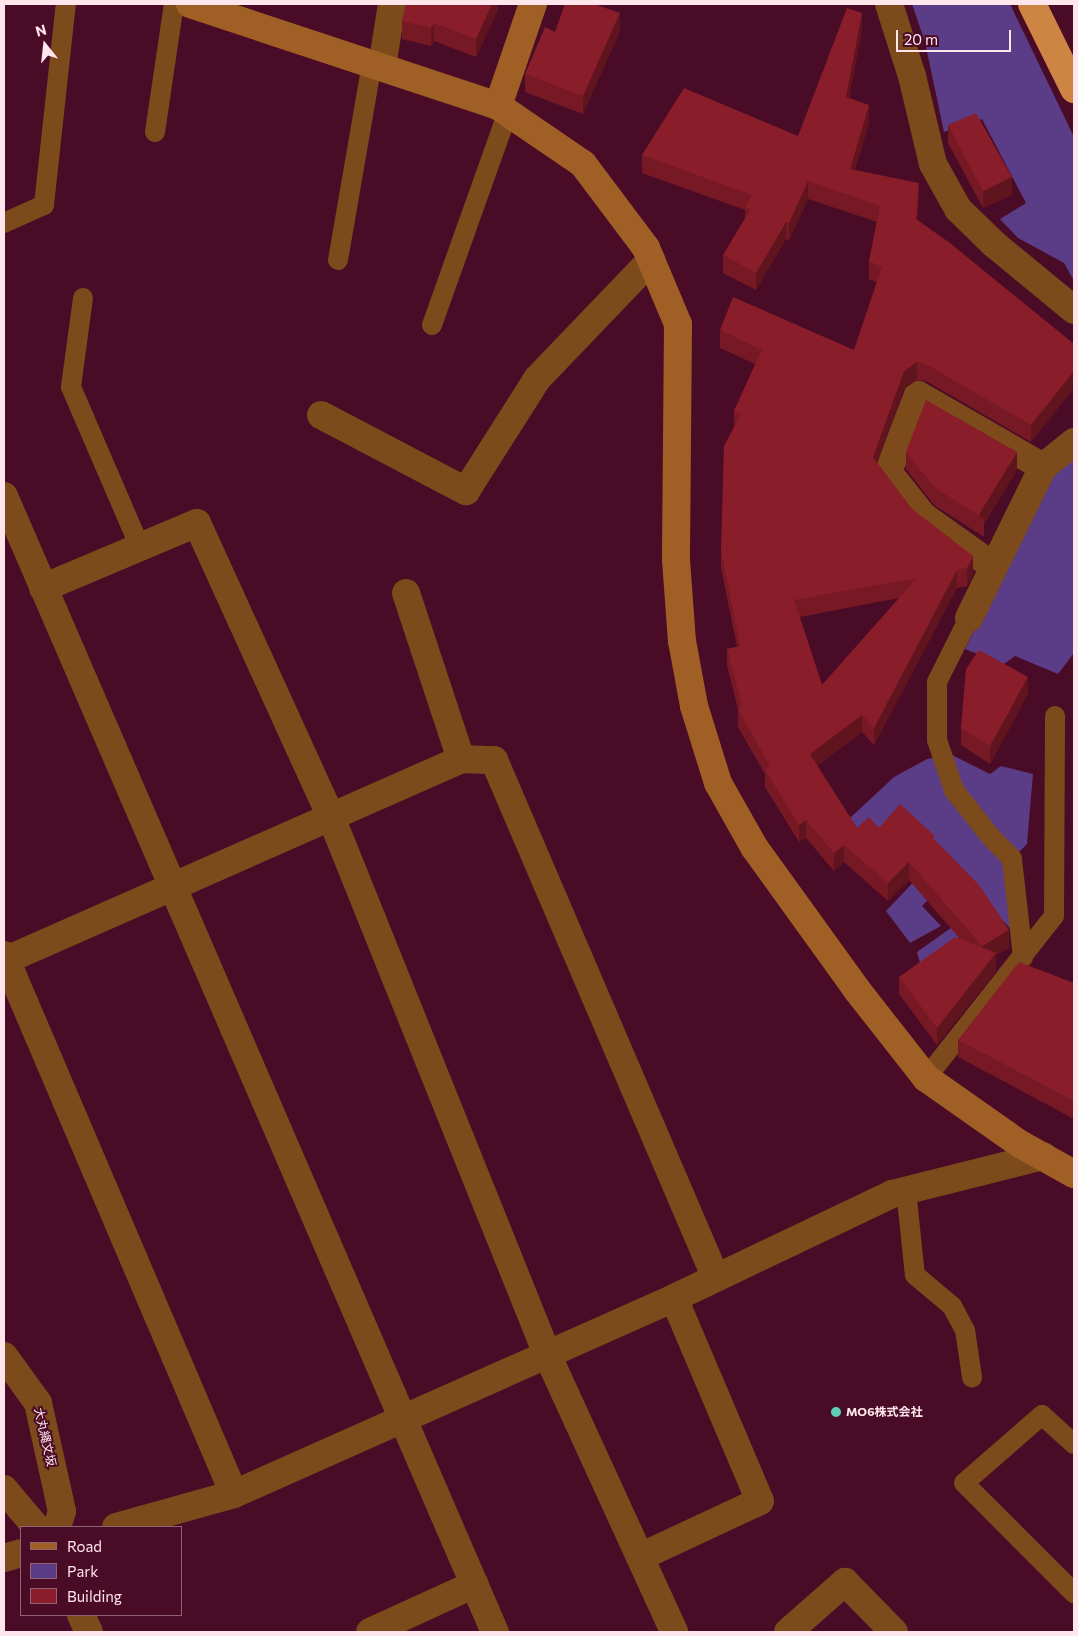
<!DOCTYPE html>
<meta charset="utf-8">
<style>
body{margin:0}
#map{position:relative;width:1078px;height:1636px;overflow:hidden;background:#4a0b26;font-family:Commissioner,"Noto Sans JP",sans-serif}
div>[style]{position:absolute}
.green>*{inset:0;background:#5b3c87}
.lane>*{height:20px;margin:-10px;padding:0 10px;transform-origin:10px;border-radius:10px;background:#7c4a1b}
.street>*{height:28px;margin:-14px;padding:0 14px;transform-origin:14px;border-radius:14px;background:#7c4a1b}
.secondary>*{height:28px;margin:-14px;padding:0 14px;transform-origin:14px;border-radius:14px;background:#a06025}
.highway>*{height:28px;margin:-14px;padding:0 14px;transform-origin:14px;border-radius:14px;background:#ce8544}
.wall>*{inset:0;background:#761924}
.shaded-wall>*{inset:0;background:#60141d}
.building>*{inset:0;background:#891d2a}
.dots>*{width:14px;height:14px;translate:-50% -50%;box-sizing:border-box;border:2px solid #4a0b26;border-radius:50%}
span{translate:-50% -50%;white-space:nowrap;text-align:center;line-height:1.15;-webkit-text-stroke:4px #4a0b26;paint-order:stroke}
.poi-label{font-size:12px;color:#ffe6ec;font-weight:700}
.left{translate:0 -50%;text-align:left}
.street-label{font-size:12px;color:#ffe6ec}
.frame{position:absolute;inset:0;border:5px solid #ffe6ec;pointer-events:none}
.legend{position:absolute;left:20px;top:1526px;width:162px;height:90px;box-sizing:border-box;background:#4a0b26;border:1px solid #926375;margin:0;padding:6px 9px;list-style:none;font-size:15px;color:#ffe6ec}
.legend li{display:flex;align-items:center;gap:10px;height:25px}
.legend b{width:25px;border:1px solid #926375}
.north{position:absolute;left:20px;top:20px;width:50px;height:50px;-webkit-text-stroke:4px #4a0b26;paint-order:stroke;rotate:344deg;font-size:14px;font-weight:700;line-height:20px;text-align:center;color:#ffe6ec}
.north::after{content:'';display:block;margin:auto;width:18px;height:22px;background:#ffe6ec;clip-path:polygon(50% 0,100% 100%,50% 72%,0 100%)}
.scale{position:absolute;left:896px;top:30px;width:115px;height:22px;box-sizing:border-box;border:2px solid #ffe6ec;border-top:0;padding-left:6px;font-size:15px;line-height:18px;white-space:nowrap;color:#ffe6ec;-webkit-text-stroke:4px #4a0b26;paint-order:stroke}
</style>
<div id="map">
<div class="green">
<i style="clip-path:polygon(912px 4px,1010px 4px,1074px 137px,1074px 281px,1064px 263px,1018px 238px,1000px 219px,1026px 203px,982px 119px,944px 132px,925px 42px)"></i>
<i style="clip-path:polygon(1074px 456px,1074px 653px,1058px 674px,1015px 656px,1004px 664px,965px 649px,1051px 474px)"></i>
<i style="clip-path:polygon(952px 755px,990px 774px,1001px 766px,1033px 774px,1027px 844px,1007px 864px,1011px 929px,996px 914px,920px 963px,917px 952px,986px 903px,959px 870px,922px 906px,941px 926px,910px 943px,886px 911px,943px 851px,879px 832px,853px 837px,844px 828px,851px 817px,894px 777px,927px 759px)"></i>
</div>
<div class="lane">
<i style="left:155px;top:132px;width:129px;rotate:-81.6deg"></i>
<i style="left:4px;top:223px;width:44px;rotate:-24.2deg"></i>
<i style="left:44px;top:205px;width:202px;rotate:-83.8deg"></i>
<i style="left:338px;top:260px;width:199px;rotate:-80.2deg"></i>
<i style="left:83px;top:298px;width:90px;rotate:97.7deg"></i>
<i style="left:71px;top:387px;width:174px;rotate:66.7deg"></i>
<i style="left:432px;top:325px;width:226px;rotate:-70.4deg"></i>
<i style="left:969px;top:618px;width:72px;rotate:116.6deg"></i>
<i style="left:937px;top:682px;width:58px;rotate:90deg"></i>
<i style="left:937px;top:740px;width:53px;rotate:71.2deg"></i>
<i style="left:954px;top:790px;width:58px;rotate:52deg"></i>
<i style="left:990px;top:836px;width:32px;rotate:46deg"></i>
<i style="left:1012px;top:859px;width:99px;rotate:83.6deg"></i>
<i style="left:926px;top:1078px;width:206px;rotate:-51.7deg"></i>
<i style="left:1054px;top:916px;width:200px;rotate:-89.7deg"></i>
<i style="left:906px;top:1190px;width:85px;rotate:84deg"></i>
<i style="left:915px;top:1275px;width:48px;rotate:40deg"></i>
<i style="left:952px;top:1306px;width:27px;rotate:62deg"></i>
<i style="left:965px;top:1330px;width:48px;rotate:81.5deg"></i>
<i style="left:1074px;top:1444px;width:43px;rotate:-137.8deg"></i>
<i style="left:1042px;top:1415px;width:103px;rotate:138.9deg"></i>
<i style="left:964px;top:1483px;width:156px;rotate:45deg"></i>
</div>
<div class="street">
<i style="left:889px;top:4px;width:76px;rotate:72.3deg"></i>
<i style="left:912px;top:76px;width:90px;rotate:76.6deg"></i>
<i style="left:933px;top:164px;width:51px;rotate:60.9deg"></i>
<i style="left:958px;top:209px;width:50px;rotate:44.2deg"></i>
<i style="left:994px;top:244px;width:104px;rotate:39.5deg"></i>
<i style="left:382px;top:67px;width:64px;rotate:-81deg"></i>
<i style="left:321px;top:415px;width:164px;rotate:27.7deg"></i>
<i style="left:466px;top:491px;width:133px;rotate:-57.6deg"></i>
<i style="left:537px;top:379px;width:165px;rotate:-46.2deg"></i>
<i style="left:4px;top:496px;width:1238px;rotate:66.63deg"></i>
<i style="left:993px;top:566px;width:86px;rotate:-144.5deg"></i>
<i style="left:923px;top:516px;width:56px;rotate:-128.5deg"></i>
<i style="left:888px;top:472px;width:83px;rotate:-68.7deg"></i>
<i style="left:918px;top:395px;width:144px;rotate:29.9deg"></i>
<i style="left:1043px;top:467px;width:40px;rotate:-39deg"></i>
<i style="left:43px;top:588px;width:167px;rotate:-22.9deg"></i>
<i style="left:197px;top:523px;width:323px;rotate:65.5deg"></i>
<i style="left:331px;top:817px;width:579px;rotate:68.09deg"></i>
<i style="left:547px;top:1354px;width:306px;rotate:65.4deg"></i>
<i style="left:406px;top:593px;width:175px;rotate:71.7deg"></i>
<i style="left:461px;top:759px;width:33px;rotate:2deg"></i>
<i style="left:494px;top:760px;width:561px;rotate:66.81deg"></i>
<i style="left:969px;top:618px;width:168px;rotate:-63.9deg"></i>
<i style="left:4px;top:955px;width:586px;rotate:66.89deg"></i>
<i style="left:4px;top:961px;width:500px;rotate:-23.8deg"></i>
<i style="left:4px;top:1356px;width:58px;rotate:54.1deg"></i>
<i style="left:38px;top:1403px;width:111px;rotate:77.5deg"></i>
<i style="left:62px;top:1511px;width:17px;rotate:107deg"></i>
<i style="left:4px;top:1489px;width:50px;rotate:49.9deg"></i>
<i style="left:116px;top:1527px;width:123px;rotate:-15.6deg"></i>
<i style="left:234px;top:1494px;width:482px;rotate:-24deg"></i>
<i style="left:674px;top:1298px;width:242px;rotate:-25.5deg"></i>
<i style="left:892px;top:1194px;width:156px;rotate:-14.1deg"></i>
<i style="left:640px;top:1557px;width:132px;rotate:-25deg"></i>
<i style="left:760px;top:1501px;width:220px;rotate:-113deg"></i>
<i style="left:4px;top:1558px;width:18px;rotate:-16deg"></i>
<i style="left:81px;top:1615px;width:19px;rotate:65deg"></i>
<i style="left:370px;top:1632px;width:115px;rotate:-24.6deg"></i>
<i style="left:788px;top:1632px;width:76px;rotate:-41.3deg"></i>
<i style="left:845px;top:1582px;width:70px;rotate:45.6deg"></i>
</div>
<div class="secondary">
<i style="left:190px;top:4px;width:324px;rotate:18.3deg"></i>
<i style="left:498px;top:106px;width:103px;rotate:34.3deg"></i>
<i style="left:583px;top:164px;width:105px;rotate:53.1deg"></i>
<i style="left:646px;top:248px;width:82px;rotate:67.2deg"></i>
<i style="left:678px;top:324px;width:236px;rotate:90.5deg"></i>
<i style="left:676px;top:560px;width:81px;rotate:85.8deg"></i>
<i style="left:682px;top:641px;width:66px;rotate:79.5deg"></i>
<i style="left:694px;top:706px;width:81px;rotate:72.7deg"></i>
<i style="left:718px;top:783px;width:73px;rotate:60.6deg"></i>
<i style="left:754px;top:847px;width:176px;rotate:54.2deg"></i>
<i style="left:857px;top:990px;width:112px;rotate:51.9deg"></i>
<i style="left:926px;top:1078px;width:115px;rotate:35.1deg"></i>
<i style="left:1020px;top:1144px;width:62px;rotate:29.1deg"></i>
<i style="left:498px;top:106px;width:108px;rotate:-71.1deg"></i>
</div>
<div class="highway">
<i style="left:1032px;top:4px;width:95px;rotate:63.7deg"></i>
</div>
<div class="wall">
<i style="clip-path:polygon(498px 4px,498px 10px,476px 57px,434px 41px,431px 46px,402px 39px,402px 21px)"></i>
<i style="clip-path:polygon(evenodd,862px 30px,849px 98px,869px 123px,855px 170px,919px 200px,917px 220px,1074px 344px,1074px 388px,1031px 442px,926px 381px,917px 380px,904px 389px,877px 463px,911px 508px,973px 574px,967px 586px,957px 588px,874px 745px,862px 732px,817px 766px,857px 828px,879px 828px,935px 841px,1009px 948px,996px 955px,996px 971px,937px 1045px,899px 994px,899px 977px,960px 939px,909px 880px,888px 901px,844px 862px,834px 871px,806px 838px,799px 842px,765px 787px,765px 774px,738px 727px,738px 709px,727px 666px,727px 649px,737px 647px,721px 568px,721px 550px,734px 428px,734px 411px,755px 364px,720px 348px,720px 330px,854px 350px,877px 282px,869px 279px,869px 261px,877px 222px,808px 199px,789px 240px,786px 239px,756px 290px,723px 273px,723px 255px,745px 218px,745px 210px,642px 173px,642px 155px,798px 136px,862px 30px,899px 598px,822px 685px,800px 617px,899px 598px)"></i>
<i style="clip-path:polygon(620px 31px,583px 114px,525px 92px,525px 74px,555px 32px)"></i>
<i style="clip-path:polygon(948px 125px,1012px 195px,983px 208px,948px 143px)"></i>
<i style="clip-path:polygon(906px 452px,1017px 470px,984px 524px,984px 537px,934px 505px,906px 469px)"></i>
<i style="clip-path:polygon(1028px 694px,990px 764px,961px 745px,961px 728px)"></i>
<i style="clip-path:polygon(1074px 983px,1074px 1119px,958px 1057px,958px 1040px)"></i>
</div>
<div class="shaded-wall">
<i style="clip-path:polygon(492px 4px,498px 4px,498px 10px,476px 57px,476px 39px)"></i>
<i style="clip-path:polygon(620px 13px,620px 31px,583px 114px,583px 96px)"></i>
<i style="clip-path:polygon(862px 13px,862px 30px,846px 114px,846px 97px)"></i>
<i style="clip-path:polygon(434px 23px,434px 41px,431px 46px,431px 28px)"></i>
<i style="clip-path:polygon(869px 105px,869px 123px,850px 187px,850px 169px)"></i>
<i style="clip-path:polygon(1012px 177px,1012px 195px,983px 208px,983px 191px)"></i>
<i style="clip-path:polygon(808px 181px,808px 199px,789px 240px,789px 223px)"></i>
<i style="clip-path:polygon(919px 183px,919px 200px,916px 236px,916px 219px)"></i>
<i style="clip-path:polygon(786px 222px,786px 239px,756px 290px,756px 273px)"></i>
<i style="clip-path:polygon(917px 362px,917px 380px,904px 389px,873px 475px,873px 457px,904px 371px)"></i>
<i style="clip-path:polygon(1074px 371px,1074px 388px,1031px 442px,1031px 425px)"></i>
<i style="clip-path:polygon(1017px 452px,1017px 470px,984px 524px,984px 519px,978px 516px)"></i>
<i style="clip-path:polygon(973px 556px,973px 574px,967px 586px,967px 568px)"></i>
<i style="clip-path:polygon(957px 570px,957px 588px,874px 745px,874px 728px)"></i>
<i style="clip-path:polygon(1028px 677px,1028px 694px,990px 764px,990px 746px)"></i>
<i style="clip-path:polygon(862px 715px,862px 732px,810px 771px,810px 754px)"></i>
<i style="clip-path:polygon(806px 820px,806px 838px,799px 842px,799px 825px)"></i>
<i style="clip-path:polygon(844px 845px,844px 862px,834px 871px,834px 853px)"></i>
<i style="clip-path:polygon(909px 862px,909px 880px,888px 901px,888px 883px)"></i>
<i style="clip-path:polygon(1009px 930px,1009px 948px,996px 955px,996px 971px,937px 1045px,937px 1028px,982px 964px,982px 946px)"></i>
</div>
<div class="building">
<i style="clip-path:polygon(406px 4px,492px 4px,476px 39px,434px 23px,431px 28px,402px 21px)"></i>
<i style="clip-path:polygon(565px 4px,594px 4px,620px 13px,583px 96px,525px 74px,545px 27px,555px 32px)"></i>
<i style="clip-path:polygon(evenodd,847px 8px,862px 13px,846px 97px,869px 105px,850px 169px,919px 183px,916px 219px,950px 243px,1074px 344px,1074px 371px,1031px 425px,926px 364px,917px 362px,904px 371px,873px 457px,911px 508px,973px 556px,967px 568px,957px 570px,874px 728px,862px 715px,810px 754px,857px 828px,869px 817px,879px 828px,900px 804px,935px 836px,933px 838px,979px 885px,1009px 930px,982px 946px,909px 862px,888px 883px,844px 845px,834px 853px,806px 820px,799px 825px,765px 770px,770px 766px,738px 709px,742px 706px,727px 649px,740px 646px,721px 550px,724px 446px,741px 414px,734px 411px,762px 350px,720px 330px,733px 297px,854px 350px,882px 267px,869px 261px,880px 206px,808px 181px,789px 223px,786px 222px,756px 273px,723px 255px,751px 209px,745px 207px,752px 195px,642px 155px,684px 88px,798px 136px,847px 8px,917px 578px,822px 685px,794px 600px,917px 578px)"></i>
<i style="clip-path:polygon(976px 113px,1012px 177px,983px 191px,948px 125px)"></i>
<i style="clip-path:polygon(926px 400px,1017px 452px,978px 516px,984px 519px,934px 487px,906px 452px)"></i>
<i style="clip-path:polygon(979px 650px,1028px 677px,990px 746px,961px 728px,966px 669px)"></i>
<i style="clip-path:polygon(955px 937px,996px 953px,937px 1028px,899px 977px)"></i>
<i style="clip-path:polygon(1019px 962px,1074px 983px,1074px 1101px,958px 1040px)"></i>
</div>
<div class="dots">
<i style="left:836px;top:1412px;background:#5cceba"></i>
</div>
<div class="poi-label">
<span class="left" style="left:846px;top:1412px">MO6株式会社</span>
</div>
<div class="street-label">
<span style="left:45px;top:1437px;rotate:77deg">大丸縄文坂</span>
</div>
<div class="frame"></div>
<ul class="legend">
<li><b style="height:6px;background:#a06025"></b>Road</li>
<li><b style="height:14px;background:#5b3c87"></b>Park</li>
<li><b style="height:14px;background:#891d2a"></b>Building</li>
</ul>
<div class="north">N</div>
<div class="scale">20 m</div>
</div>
